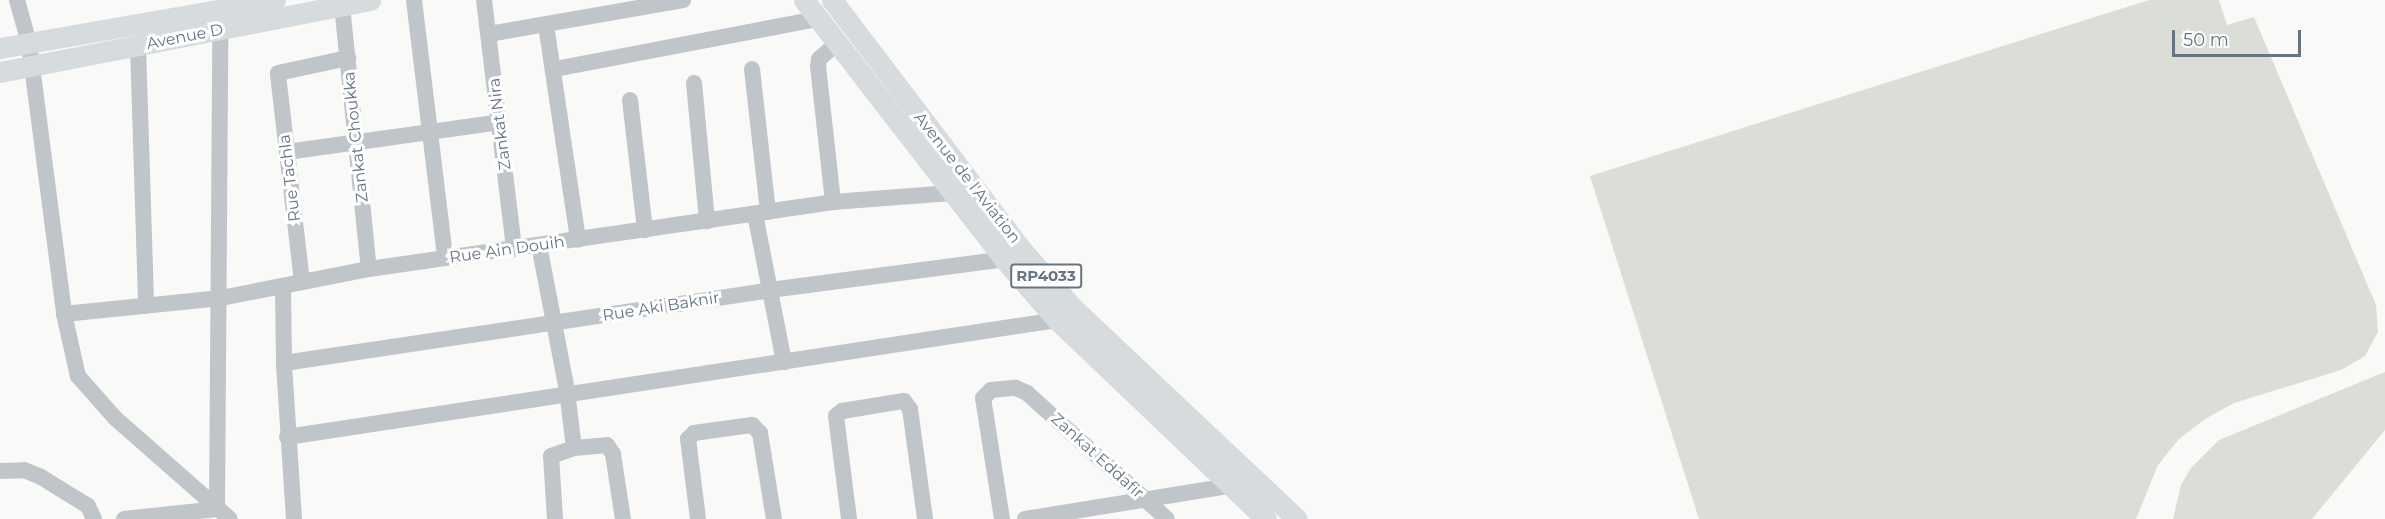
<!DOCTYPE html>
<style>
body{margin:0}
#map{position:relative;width:2385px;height:519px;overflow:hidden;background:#f9f9f8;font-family:Montserrat,sans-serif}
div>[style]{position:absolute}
.green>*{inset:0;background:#daded7}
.minor>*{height:16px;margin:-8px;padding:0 8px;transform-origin:8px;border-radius:8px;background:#c0c5c9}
.major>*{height:21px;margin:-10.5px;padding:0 10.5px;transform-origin:10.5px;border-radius:10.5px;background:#d6dbde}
span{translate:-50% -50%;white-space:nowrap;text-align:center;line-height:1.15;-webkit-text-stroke:6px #fff;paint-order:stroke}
.shield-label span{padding:2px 4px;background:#fff;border:2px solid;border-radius:4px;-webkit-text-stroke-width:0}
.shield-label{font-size:15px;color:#667581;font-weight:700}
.street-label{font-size:16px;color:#667581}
.scale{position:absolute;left:2172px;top:30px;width:129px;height:27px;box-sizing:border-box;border:3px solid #667581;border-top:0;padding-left:8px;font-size:18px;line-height:21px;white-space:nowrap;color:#667581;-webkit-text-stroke:4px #fff;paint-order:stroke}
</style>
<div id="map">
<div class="green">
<i style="clip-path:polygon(2149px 0,2219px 0,2227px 25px,2254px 17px,2376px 305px,2378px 332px,2365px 356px,2341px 370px,2234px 403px,2205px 419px,2179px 439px,2158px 465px,2136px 519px,1699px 519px,1590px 176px)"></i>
<i style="clip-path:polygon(2385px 372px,2385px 430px,2312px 519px,2173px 519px,2181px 485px,2191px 468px,2219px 440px)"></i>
</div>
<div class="minor">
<i style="left:17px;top:0;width:45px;rotate:74.4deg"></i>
<i style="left:29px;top:43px;width:273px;rotate:82.6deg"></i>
<i style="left:64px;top:314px;width:64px;rotate:77.3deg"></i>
<i style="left:78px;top:376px;width:56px;rotate:48.6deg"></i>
<i style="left:115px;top:418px;width:153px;rotate:41.3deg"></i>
<i style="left:414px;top:0;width:260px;rotate:83.1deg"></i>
<i style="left:484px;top:0;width:251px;rotate:83.1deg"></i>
<i style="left:342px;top:5px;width:265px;rotate:84.2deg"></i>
<i style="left:546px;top:25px;width:217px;rotate:81.5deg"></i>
<i style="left:489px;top:34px;width:197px;rotate:-9.9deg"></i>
<i style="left:138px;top:46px;width:260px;rotate:88.2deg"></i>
<i style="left:555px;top:69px;width:266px;rotate:-10.8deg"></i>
<i style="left:752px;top:69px;width:144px;rotate:83.6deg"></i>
<i style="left:694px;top:83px;width:139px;rotate:84.6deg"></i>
<i style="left:630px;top:100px;width:131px;rotate:83.4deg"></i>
<i style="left:287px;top:152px;width:215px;rotate:-8deg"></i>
<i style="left:833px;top:202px;width:136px;rotate:-96.3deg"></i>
<i style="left:818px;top:67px;width:8px;rotate:-83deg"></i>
<i style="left:819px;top:59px;width:23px;rotate:-41deg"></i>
<i style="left:755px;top:214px;width:151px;rotate:78.9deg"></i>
<i style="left:539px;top:245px;width:149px;rotate:79.1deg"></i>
<i style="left:567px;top:391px;width:57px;rotate:83deg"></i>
<i style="left:302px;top:282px;width:210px;rotate:-96.6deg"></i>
<i style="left:278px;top:73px;width:72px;rotate:-12.1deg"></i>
<i style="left:283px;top:289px;width:74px;rotate:89.2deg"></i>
<i style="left:64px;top:314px;width:158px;rotate:-5.8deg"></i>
<i style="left:221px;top:298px;width:151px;rotate:-11.1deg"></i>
<i style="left:369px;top:269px;width:469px;rotate:-8.2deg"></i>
<i style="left:833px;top:202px;width:118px;rotate:-4.4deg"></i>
<i style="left:287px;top:437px;width:779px;rotate:-8.64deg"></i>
<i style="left:0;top:471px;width:24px;rotate:-2deg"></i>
<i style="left:24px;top:470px;width:18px;rotate:22deg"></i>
<i style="left:41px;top:477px;width:55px;rotate:31.7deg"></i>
<i style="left:88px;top:506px;width:14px;rotate:65deg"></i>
<i style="left:124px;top:519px;width:94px;rotate:-6.1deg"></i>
<i style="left:217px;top:509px;width:478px;rotate:-89.6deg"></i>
<i style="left:294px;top:519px;width:156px;rotate:-93.7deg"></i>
<i style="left:284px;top:363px;width:491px;rotate:-8.5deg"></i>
<i style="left:770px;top:290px;width:236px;rotate:-7.5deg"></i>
<i style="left:555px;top:519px;width:63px;rotate:-93.6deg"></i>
<i style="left:551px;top:456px;width:24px;rotate:-19deg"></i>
<i style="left:574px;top:448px;width:33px;rotate:-5deg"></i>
<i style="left:607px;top:445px;width:11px;rotate:56deg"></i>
<i style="left:613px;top:454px;width:66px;rotate:81.3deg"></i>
<i style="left:698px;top:519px;width:81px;rotate:-97.1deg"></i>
<i style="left:688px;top:439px;width:8px;rotate:-45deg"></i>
<i style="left:694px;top:433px;width:59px;rotate:-7.9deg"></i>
<i style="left:752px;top:425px;width:11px;rotate:45deg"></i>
<i style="left:760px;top:433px;width:87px;rotate:80.8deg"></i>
<i style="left:849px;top:519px;width:104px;rotate:-97.2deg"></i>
<i style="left:836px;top:416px;width:8px;rotate:-40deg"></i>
<i style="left:842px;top:411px;width:63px;rotate:-9.2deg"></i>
<i style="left:904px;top:401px;width:10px;rotate:53deg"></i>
<i style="left:910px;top:409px;width:111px;rotate:82.2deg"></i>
<i style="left:1002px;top:519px;width:122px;rotate:-98.9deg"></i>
<i style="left:983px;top:398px;width:11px;rotate:-45deg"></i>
<i style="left:991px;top:390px;width:25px;rotate:-5deg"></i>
<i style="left:1016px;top:388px;width:12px;rotate:24deg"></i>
<i style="left:1027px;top:393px;width:188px;rotate:42deg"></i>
<i style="left:1025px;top:519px;width:207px;rotate:-9.2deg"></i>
</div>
<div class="major">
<i style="left:804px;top:0;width:327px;rotate:52.3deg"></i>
<i style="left:1004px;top:259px;width:81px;rotate:49deg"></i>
<i style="left:1057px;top:320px;width:289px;rotate:43.6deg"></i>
<i style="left:832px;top:0;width:311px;rotate:52.8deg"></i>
<i style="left:1020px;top:248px;width:81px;rotate:48.5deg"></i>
<i style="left:1074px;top:309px;width:306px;rotate:43.3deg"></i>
<i style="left:0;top:48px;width:279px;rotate:-9.9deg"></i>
<i style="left:0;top:72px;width:377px;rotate:-11deg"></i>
</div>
<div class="shield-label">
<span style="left:1046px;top:276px">RP4033</span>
</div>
<div class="street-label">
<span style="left:185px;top:37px;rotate:-11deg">Avenue D</span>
<span style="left:500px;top:124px;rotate:-97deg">Zankat Nira</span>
<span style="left:356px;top:137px;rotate:-96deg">Zankat Choukka</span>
<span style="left:290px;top:178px;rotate:-97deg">Rue Tachla</span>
<span style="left:967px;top:178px;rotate:52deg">Avenue de l'Aviation</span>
<span style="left:507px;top:250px;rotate:-8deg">Rue Ain Douih</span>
<span style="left:661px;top:307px;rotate:-9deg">Rue Aki Baknir</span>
<span style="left:1097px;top:456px;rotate:42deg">Zankat Eddafir</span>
</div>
<div class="scale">50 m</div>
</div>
